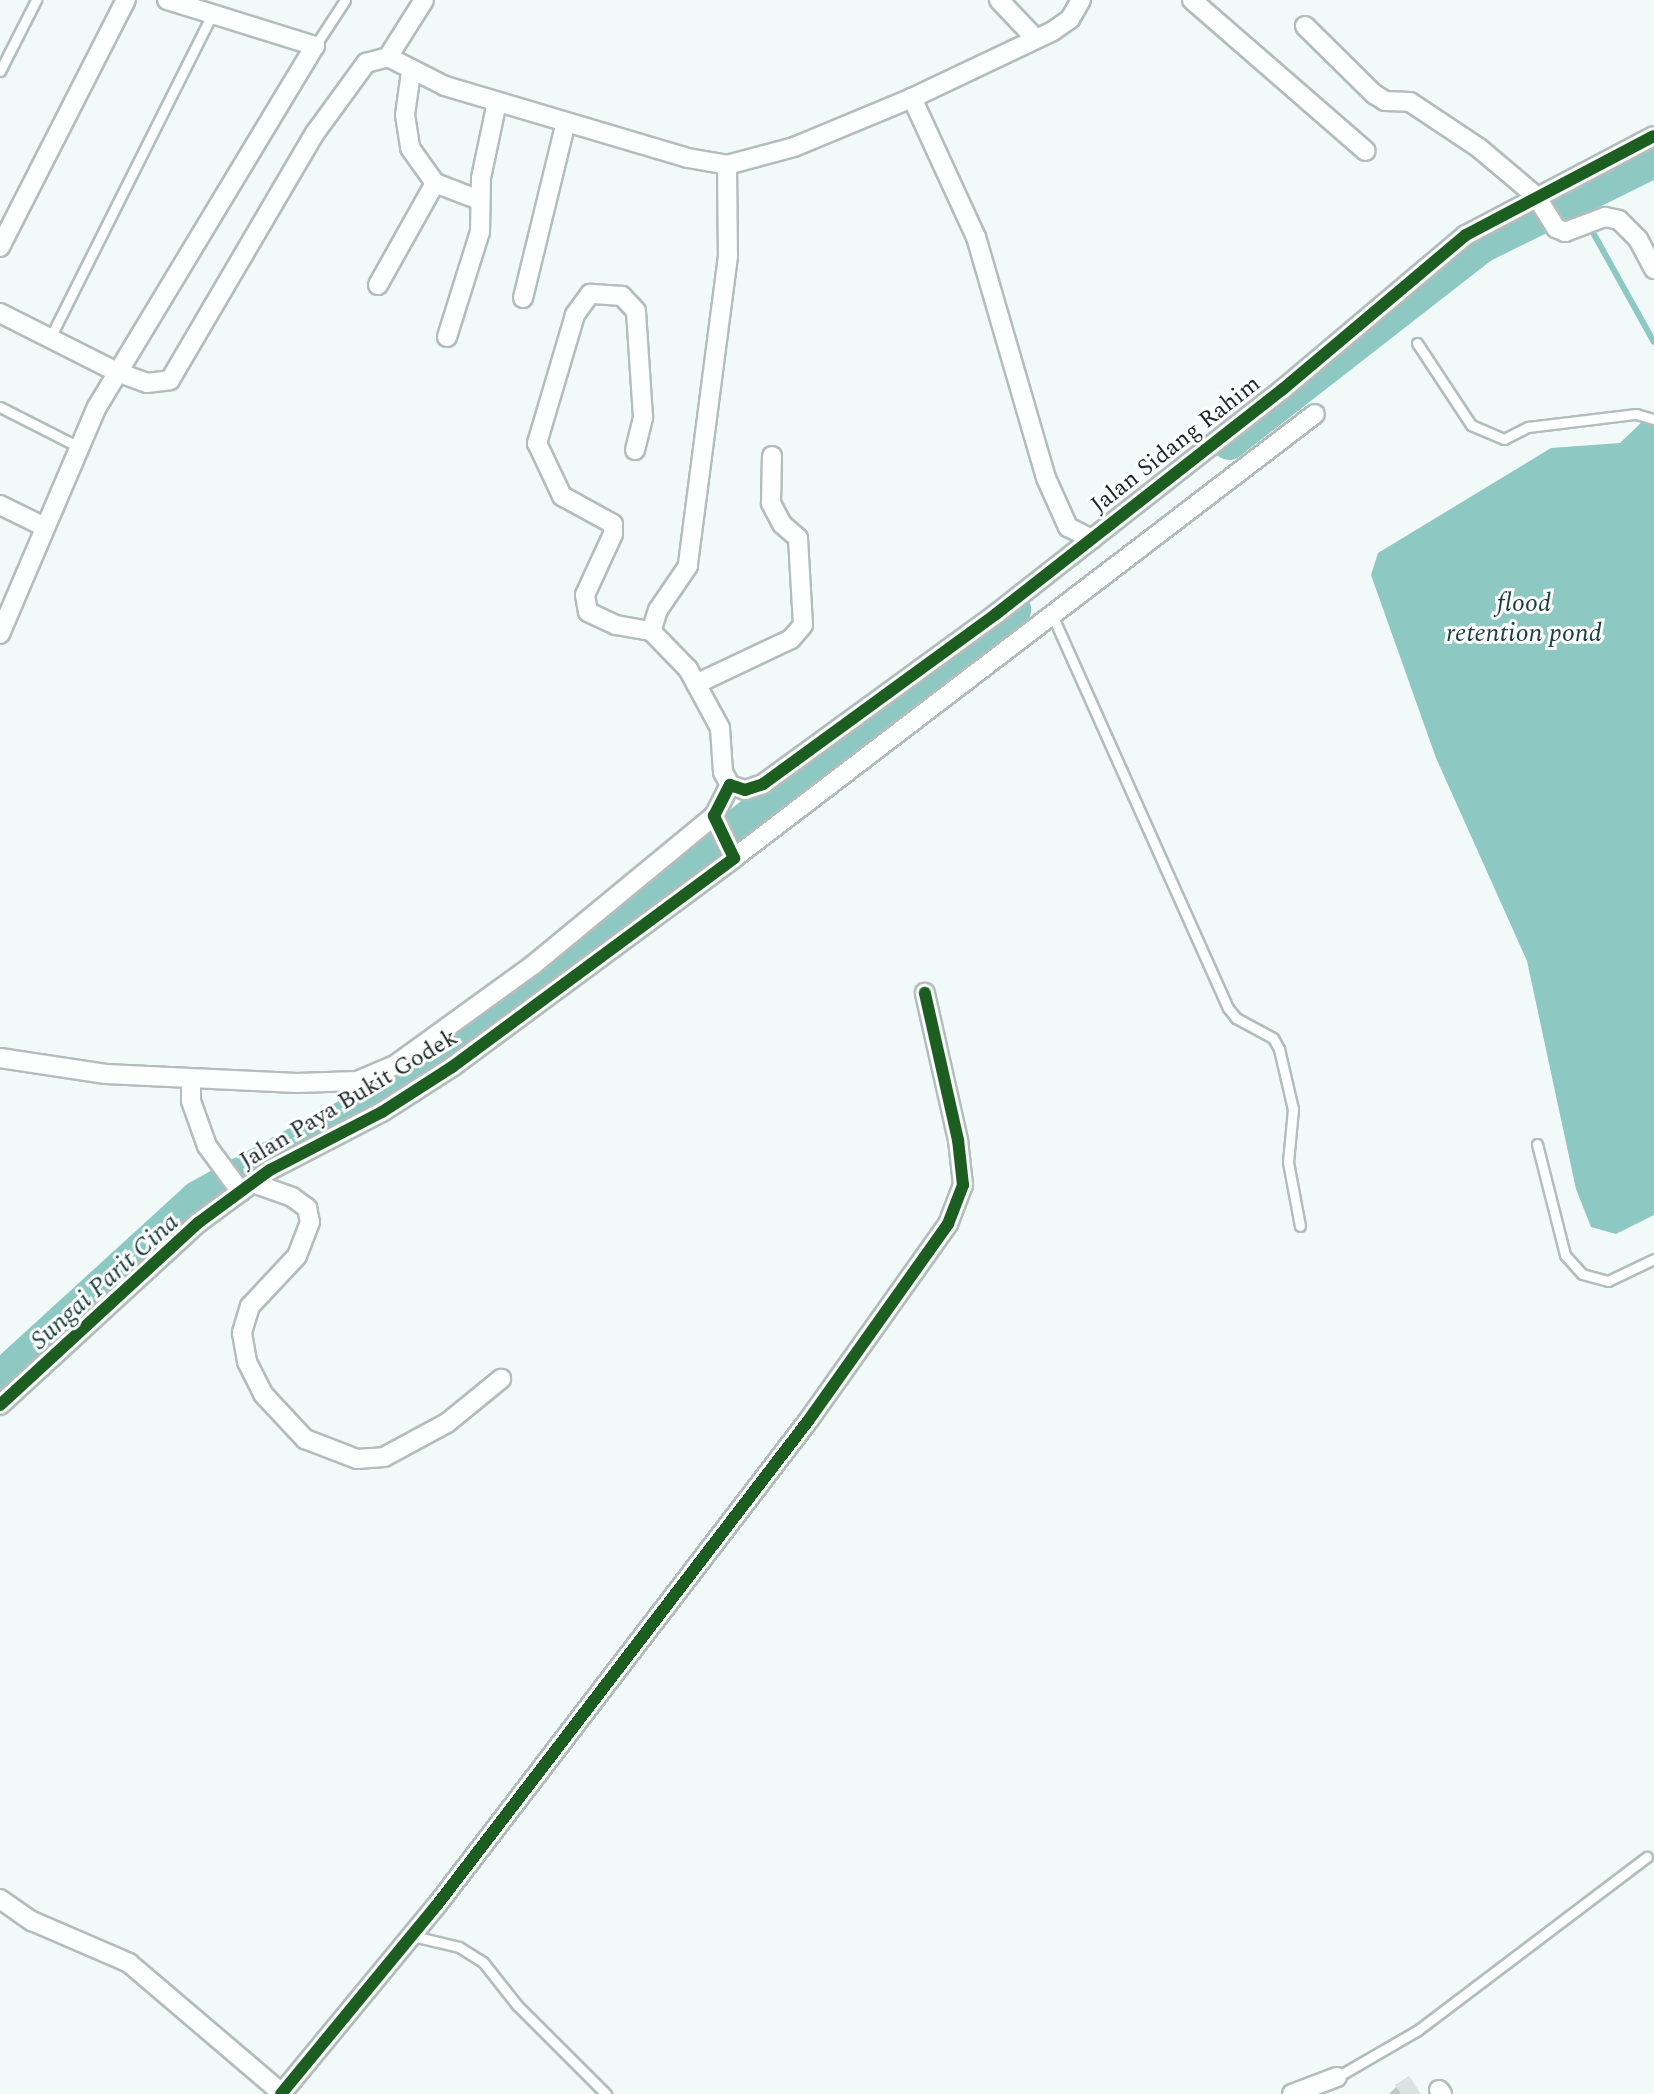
<!DOCTYPE html>
<style>
body{margin:0}
#map{position:relative;width:1654px;height:2094px;overflow:hidden;background:#f2faf9;font-family:Spectral,serif}
div>[style]{position:absolute}
.water>*{inset:0;background:#8dc8c2}
.shadow>*{inset:0;background:#0003}
.stream>*{height:6px;margin:-3px;padding:0 3px;transform-origin:3px;border-radius:3px;background:#8dc8c2}
.river>*{height:34px;margin:-17px;padding:0 17px;transform-origin:17px;border-radius:17px;background:#8dc8c2}
.building>*{inset:0;background:#d8e3e2}
.roads{filter:drop-shadow(2px 0 #b3bdbc) drop-shadow(-2px 0 #b3bdbc) drop-shadow(0 2px #b3bdbc) drop-shadow(0 -2px #b3bdbc)}
.service>*{height:9px;margin:-4.5px;padding:0 4.5px;transform-origin:4.5px;border-radius:4.5px;background:#fdfefe}
.minor>*{height:18px;margin:-9px;padding:0 9px;transform-origin:9px;border-radius:9px;background:#fdfefe}
.cycleway>*{height:12px;margin:-6px;padding:0 6px;transform-origin:6px;border-radius:6px;background:#1b5e20}
span{translate:-50% -50%;white-space:nowrap;text-align:center;line-height:1.15;-webkit-text-stroke:6px #fff;paint-order:stroke}
.street-label{font-size:24px;color:#182725}
.water-label{font-size:26px;color:#1b413d;font-style:italic}
</style>
<div id="map">
<div class="water">
<i style="clip-path:polygon(1645px 419px,1654px 422px,1654px 1215px,1616px 1234px,1591px 1227px,1576px 1189px,1527px 961px,1436px 758px,1371px 575px,1378px 553px,1551px 448px,1620px 443px)"></i>
</div>
<div class="shadow">
<i style="clip-path:polygon(1408px 2078px,1419px 2094px,1389px 2094px,1396px 2087px)"></i>
</div>
<div class="stream">
<i style="left:1591px;top:229px;width:129px;rotate:60.9deg"></i>
</div>
<div class="river">
<i style="left:1229px;top:443px;width:321px;rotate:-37.9deg"></i>
<i style="left:1482px;top:246px;width:192px;rotate:-26.3deg"></i>
<i style="left:0;top:1378px;width:267px;rotate:-42.4deg"></i>
<i style="left:197px;top:1198px;width:239px;rotate:-28.7deg"></i>
<i style="left:407px;top:1083px;width:770px;rotate:-37.93deg"></i>
</div>
<div class="building">
<i style="clip-path:polygon(1409px 2076px,1421px 2094px,1401px 2094px,1395px 2085px)"></i>
</div>
<div class="roads">
<div class="service">
<i style="left:315px;top:46px;width:55px;rotate:-56.9deg"></i>
<i style="left:0;top:71px;width:80px;rotate:-63.1deg"></i>
<i style="left:50px;top:338px;width:362px;rotate:-63.4deg"></i>
<i style="left:1417px;top:343px;width:98px;rotate:56.6deg"></i>
<i style="left:1471px;top:425px;width:36px;rotate:23deg"></i>
<i style="left:1504px;top:439px;width:27px;rotate:-27deg"></i>
<i style="left:1528px;top:427px;width:109px;rotate:-6.9deg"></i>
<i style="left:1636px;top:414px;width:19px;rotate:16deg"></i>
<i style="left:0;top:407px;width:89px;rotate:26.9deg"></i>
<i style="left:1053px;top:617px;width:428px;rotate:65.9deg"></i>
<i style="left:1228px;top:1008px;width:13px;rotate:51deg"></i>
<i style="left:1236px;top:1018px;width:42px;rotate:28.4deg"></i>
<i style="left:1273px;top:1038px;width:13px;rotate:61deg"></i>
<i style="left:1279px;top:1049px;width:62px;rotate:76.9deg"></i>
<i style="left:1293px;top:1109px;width:53px;rotate:95.4deg"></i>
<i style="left:1288px;top:1162px;width:65px;rotate:79.4deg"></i>
<i style="left:1537px;top:1144px;width:114px;rotate:75.8deg"></i>
<i style="left:1565px;top:1255px;width:25px;rotate:48deg"></i>
<i style="left:1582px;top:1274px;width:27px;rotate:15deg"></i>
<i style="left:1608px;top:1281px;width:51px;rotate:-25.6deg"></i>
<i style="left:413px;top:1936px;width:47px;rotate:13.4deg"></i>
<i style="left:459px;top:1947px;width:28px;rotate:32deg"></i>
<i style="left:483px;top:1962px;width:55px;rotate:51.7deg"></i>
<i style="left:517px;top:2005px;width:126px;rotate:45deg"></i>
<i style="left:1337px;top:2077px;width:94px;rotate:-30.1deg"></i>
<i style="left:1418px;top:2030px;width:287px;rotate:-37.1deg"></i>
</div>
<div class="minor">
<i style="left:999px;top:0;width:52px;rotate:46.5deg"></i>
<i style="left:1192px;top:0;width:230px;rotate:41deg"></i>
<i style="left:1305px;top:26px;width:97px;rotate:44.6deg"></i>
<i style="left:1374px;top:94px;width:13px;rotate:32deg"></i>
<i style="left:1385px;top:101px;width:25px;rotate:2deg"></i>
<i style="left:1410px;top:102px;width:83px;rotate:33.7deg"></i>
<i style="left:1479px;top:148px;width:75px;rotate:40.1deg"></i>
<i style="left:1536px;top:196px;width:38px;rotate:58deg"></i>
<i style="left:1556px;top:228px;width:10px;rotate:24deg"></i>
<i style="left:1565px;top:232px;width:43px;rotate:-20.6deg"></i>
<i style="left:1605px;top:217px;width:14px;rotate:12deg"></i>
<i style="left:1619px;top:220px;width:27px;rotate:45deg"></i>
<i style="left:1638px;top:239px;width:34px;rotate:62deg"></i>
<i style="left:388px;top:57px;width:64px;rotate:27deg"></i>
<i style="left:445px;top:86px;width:253px;rotate:16.5deg"></i>
<i style="left:688px;top:158px;width:40px;rotate:10deg"></i>
<i style="left:727px;top:165px;width:69px;rotate:-15deg"></i>
<i style="left:794px;top:147px;width:128px;rotate:-22.6deg"></i>
<i style="left:912px;top:98px;width:156px;rotate:-25.4deg"></i>
<i style="left:1053px;top:31px;width:21px;rotate:-35deg"></i>
<i style="left:1070px;top:19px;width:22px;rotate:-60deg"></i>
<i style="left:411px;top:72px;width:43px;rotate:97.9deg"></i>
<i style="left:405px;top:115px;width:33px;rotate:81deg"></i>
<i style="left:410px;top:148px;width:43px;rotate:54.5deg"></i>
<i style="left:912px;top:98px;width:153px;rotate:65.3deg"></i>
<i style="left:976px;top:237px;width:251px;rotate:73.8deg"></i>
<i style="left:1046px;top:478px;width:54px;rotate:65.8deg"></i>
<i style="left:1068px;top:527px;width:27px;rotate:27deg"></i>
<i style="left:727px;top:165px;width:91px;rotate:89.4deg"></i>
<i style="left:728px;top:256px;width:313px;rotate:97.4deg"></i>
<i style="left:688px;top:566px;width:53px;rotate:124.3deg"></i>
<i style="left:658px;top:610px;width:22px;rotate:108deg"></i>
<i style="left:651px;top:631px;width:53px;rotate:45.8deg"></i>
<i style="left:688px;top:669px;width:67px;rotate:61.5deg"></i>
<i style="left:720px;top:728px;width:44px;rotate:86.1deg"></i>
<i style="left:723px;top:772px;width:15px;rotate:62deg"></i>
<i style="left:0;top:247px;width:277px;rotate:-63deg"></i>
<i style="left:378px;top:285px;width:117px;rotate:-60.8deg"></i>
<i style="left:435px;top:183px;width:47px;rotate:21.1deg"></i>
<i style="left:523px;top:298px;width:181px;rotate:-76.3deg"></i>
<i style="left:0;top:313px;width:131px;rotate:26.8deg"></i>
<i style="left:117px;top:372px;width:32px;rotate:20deg"></i>
<i style="left:147px;top:383px;width:23px;rotate:-7deg"></i>
<i style="left:170px;top:380px;width:286px;rotate:-59.6deg"></i>
<i style="left:315px;top:133px;width:87px;rotate:-53.9deg"></i>
<i style="left:366px;top:63px;width:23px;rotate:-15deg"></i>
<i style="left:388px;top:57px;width:67px;rotate:-57.7deg"></i>
<i style="left:447px;top:337px;width:110px;rotate:-72.6deg"></i>
<i style="left:480px;top:232px;width:54px;rotate:-88.9deg"></i>
<i style="left:481px;top:178px;width:78px;rotate:-78.1deg"></i>
<i style="left:635px;top:450px;width:34px;rotate:-76deg"></i>
<i style="left:643px;top:417px;width:106px;rotate:-93.8deg"></i>
<i style="left:636px;top:311px;width:21px;rotate:-133deg"></i>
<i style="left:622px;top:296px;width:32px;rotate:-176deg"></i>
<i style="left:590px;top:294px;width:26px;rotate:126deg"></i>
<i style="left:575px;top:315px;width:134px;rotate:106.5deg"></i>
<i style="left:537px;top:443px;width:59px;rotate:64.7deg"></i>
<i style="left:562px;top:496px;width:58px;rotate:28.8deg"></i>
<i style="left:613px;top:524px;width:10px;rotate:90deg"></i>
<i style="left:613px;top:534px;width:67px;rotate:114.7deg"></i>
<i style="left:585px;top:595px;width:17px;rotate:80deg"></i>
<i style="left:588px;top:612px;width:31px;rotate:25deg"></i>
<i style="left:616px;top:625px;width:36px;rotate:10deg"></i>
<i style="left:0;top:505px;width:50px;rotate:26.1deg"></i>
<i style="left:0;top:634px;width:247px;rotate:-66.9deg"></i>
<i style="left:97px;top:407px;width:422px;rotate:-58.9deg"></i>
<i style="left:315px;top:46px;width:155px;rotate:-162.7deg"></i>
<i style="left:696px;top:684px;width:105px;rotate:-25.3deg"></i>
<i style="left:791px;top:639px;width:18px;rotate:-49deg"></i>
<i style="left:803px;top:625px;width:87px;rotate:-93.3deg"></i>
<i style="left:798px;top:538px;width:21px;rotate:-139deg"></i>
<i style="left:782px;top:524px;width:24px;rotate:-118deg"></i>
<i style="left:771px;top:503px;width:47px;rotate:-88.8deg"></i>
<i style="left:730px;top:785px;width:16px;rotate:18deg"></i>
<i style="left:745px;top:790px;width:19px;rotate:-18deg"></i>
<i style="left:763px;top:784px;width:288px;rotate:-36.1deg"></i>
<i style="left:996px;top:614px;width:365px;rotate:-38.1deg"></i>
<i style="left:1283px;top:389px;width:239px;rotate:-40.1deg"></i>
<i style="left:1466px;top:235px;width:212px;rotate:-27.8deg"></i>
<i style="left:734px;top:858px;width:731px;rotate:-37.39deg"></i>
<i style="left:0;top:1058px;width:107px;rotate:8.6deg"></i>
<i style="left:106px;top:1074px;width:191px;rotate:2.7deg"></i>
<i style="left:297px;top:1083px;width:60px;rotate:-1.9deg"></i>
<i style="left:357px;top:1081px;width:41px;rotate:-22.8deg"></i>
<i style="left:395px;top:1065px;width:170px;rotate:-35.9deg"></i>
<i style="left:533px;top:965px;width:234px;rotate:-39.5deg"></i>
<i style="left:191px;top:1079px;width:22px;rotate:90deg"></i>
<i style="left:191px;top:1101px;width:48px;rotate:70.4deg"></i>
<i style="left:207px;top:1146px;width:57px;rotate:53.5deg"></i>
<i style="left:253px;top:1183px;width:41px;rotate:19.7deg"></i>
<i style="left:292px;top:1197px;width:19px;rotate:36deg"></i>
<i style="left:307px;top:1208px;width:14px;rotate:78deg"></i>
<i style="left:310px;top:1222px;width:36px;rotate:111deg"></i>
<i style="left:297px;top:1256px;width:69px;rotate:133.2deg"></i>
<i style="left:250px;top:1306px;width:28px;rotate:107deg"></i>
<i style="left:242px;top:1333px;width:29px;rotate:80deg"></i>
<i style="left:247px;top:1362px;width:36px;rotate:63deg"></i>
<i style="left:263px;top:1394px;width:62px;rotate:47deg"></i>
<i style="left:305px;top:1439px;width:56px;rotate:21deg"></i>
<i style="left:357px;top:1459px;width:27px;rotate:-4deg"></i>
<i style="left:384px;top:1457px;width:72px;rotate:-28.4deg"></i>
<i style="left:447px;top:1423px;width:70px;rotate:-39.2deg"></i>
<i style="left:0;top:1405px;width:269px;rotate:-42.6deg"></i>
<i style="left:198px;top:1223px;width:89px;rotate:-36.4deg"></i>
<i style="left:270px;top:1170px;width:126px;rotate:-27.4deg"></i>
<i style="left:382px;top:1112px;width:83px;rotate:-32.7deg"></i>
<i style="left:452px;top:1067px;width:351px;rotate:-36.5deg"></i>
<i style="left:734px;top:858px;width:47px;rotate:-115.5deg"></i>
<i style="left:714px;top:816px;width:35px;rotate:-63deg"></i>
<i style="left:0;top:1899px;width:39px;rotate:35deg"></i>
<i style="left:32px;top:1921px;width:106px;rotate:23.4deg"></i>
<i style="left:129px;top:1963px;width:201px;rotate:40.4deg"></i>
<i style="left:1439px;top:2090px;width:5px;rotate:53deg"></i>
<i style="left:281px;top:2094px;width:245px;rotate:-50.5deg"></i>
<i style="left:437px;top:1905px;width:610px;rotate:-52.53deg"></i>
<i style="left:808px;top:1421px;width:242px;rotate:-54.6deg"></i>
<i style="left:948px;top:1224px;width:42px;rotate:-69deg"></i>
<i style="left:963px;top:1185px;width:45px;rotate:-96.3deg"></i>
<i style="left:958px;top:1140px;width:151px;rotate:-102.7deg"></i>
<i style="left:1292px;top:2094px;width:48px;rotate:-20.7deg"></i>
</div>
</div>
<div class="cycleway">
<i style="left:0;top:1405px;width:269px;rotate:-42.6deg"></i>
<i style="left:198px;top:1223px;width:89px;rotate:-36.4deg"></i>
<i style="left:270px;top:1170px;width:126px;rotate:-27.4deg"></i>
<i style="left:382px;top:1112px;width:83px;rotate:-32.7deg"></i>
<i style="left:452px;top:1067px;width:351px;rotate:-36.5deg"></i>
<i style="left:734px;top:858px;width:47px;rotate:-115.5deg"></i>
<i style="left:714px;top:816px;width:35px;rotate:-63deg"></i>
<i style="left:730px;top:785px;width:16px;rotate:18deg"></i>
<i style="left:745px;top:790px;width:19px;rotate:-18deg"></i>
<i style="left:763px;top:784px;width:288px;rotate:-36.1deg"></i>
<i style="left:996px;top:614px;width:365px;rotate:-38.1deg"></i>
<i style="left:1283px;top:389px;width:239px;rotate:-40.1deg"></i>
<i style="left:1466px;top:235px;width:212px;rotate:-27.8deg"></i>
<i style="left:281px;top:2094px;width:245px;rotate:-50.5deg"></i>
<i style="left:437px;top:1905px;width:610px;rotate:-52.53deg"></i>
<i style="left:808px;top:1421px;width:242px;rotate:-54.6deg"></i>
<i style="left:948px;top:1224px;width:42px;rotate:-69deg"></i>
<i style="left:963px;top:1185px;width:45px;rotate:-96.3deg"></i>
<i style="left:958px;top:1140px;width:151px;rotate:-102.7deg"></i>
</div>
<div class="street-label">
<span style="left:1176px;top:445px;rotate:-38deg">Jalan Sidang Rahim</span>
<span style="left:349px;top:1100px;rotate:-31deg">Jalan Paya Bukit Godek</span>
</div>
<div class="water-label">
<span style="left:1524px;top:619px">flood<br>retention pond</span>
<span style="left:105px;top:1282px;rotate:-42deg">Sungai Parit Cina</span>
</div>
</div>
